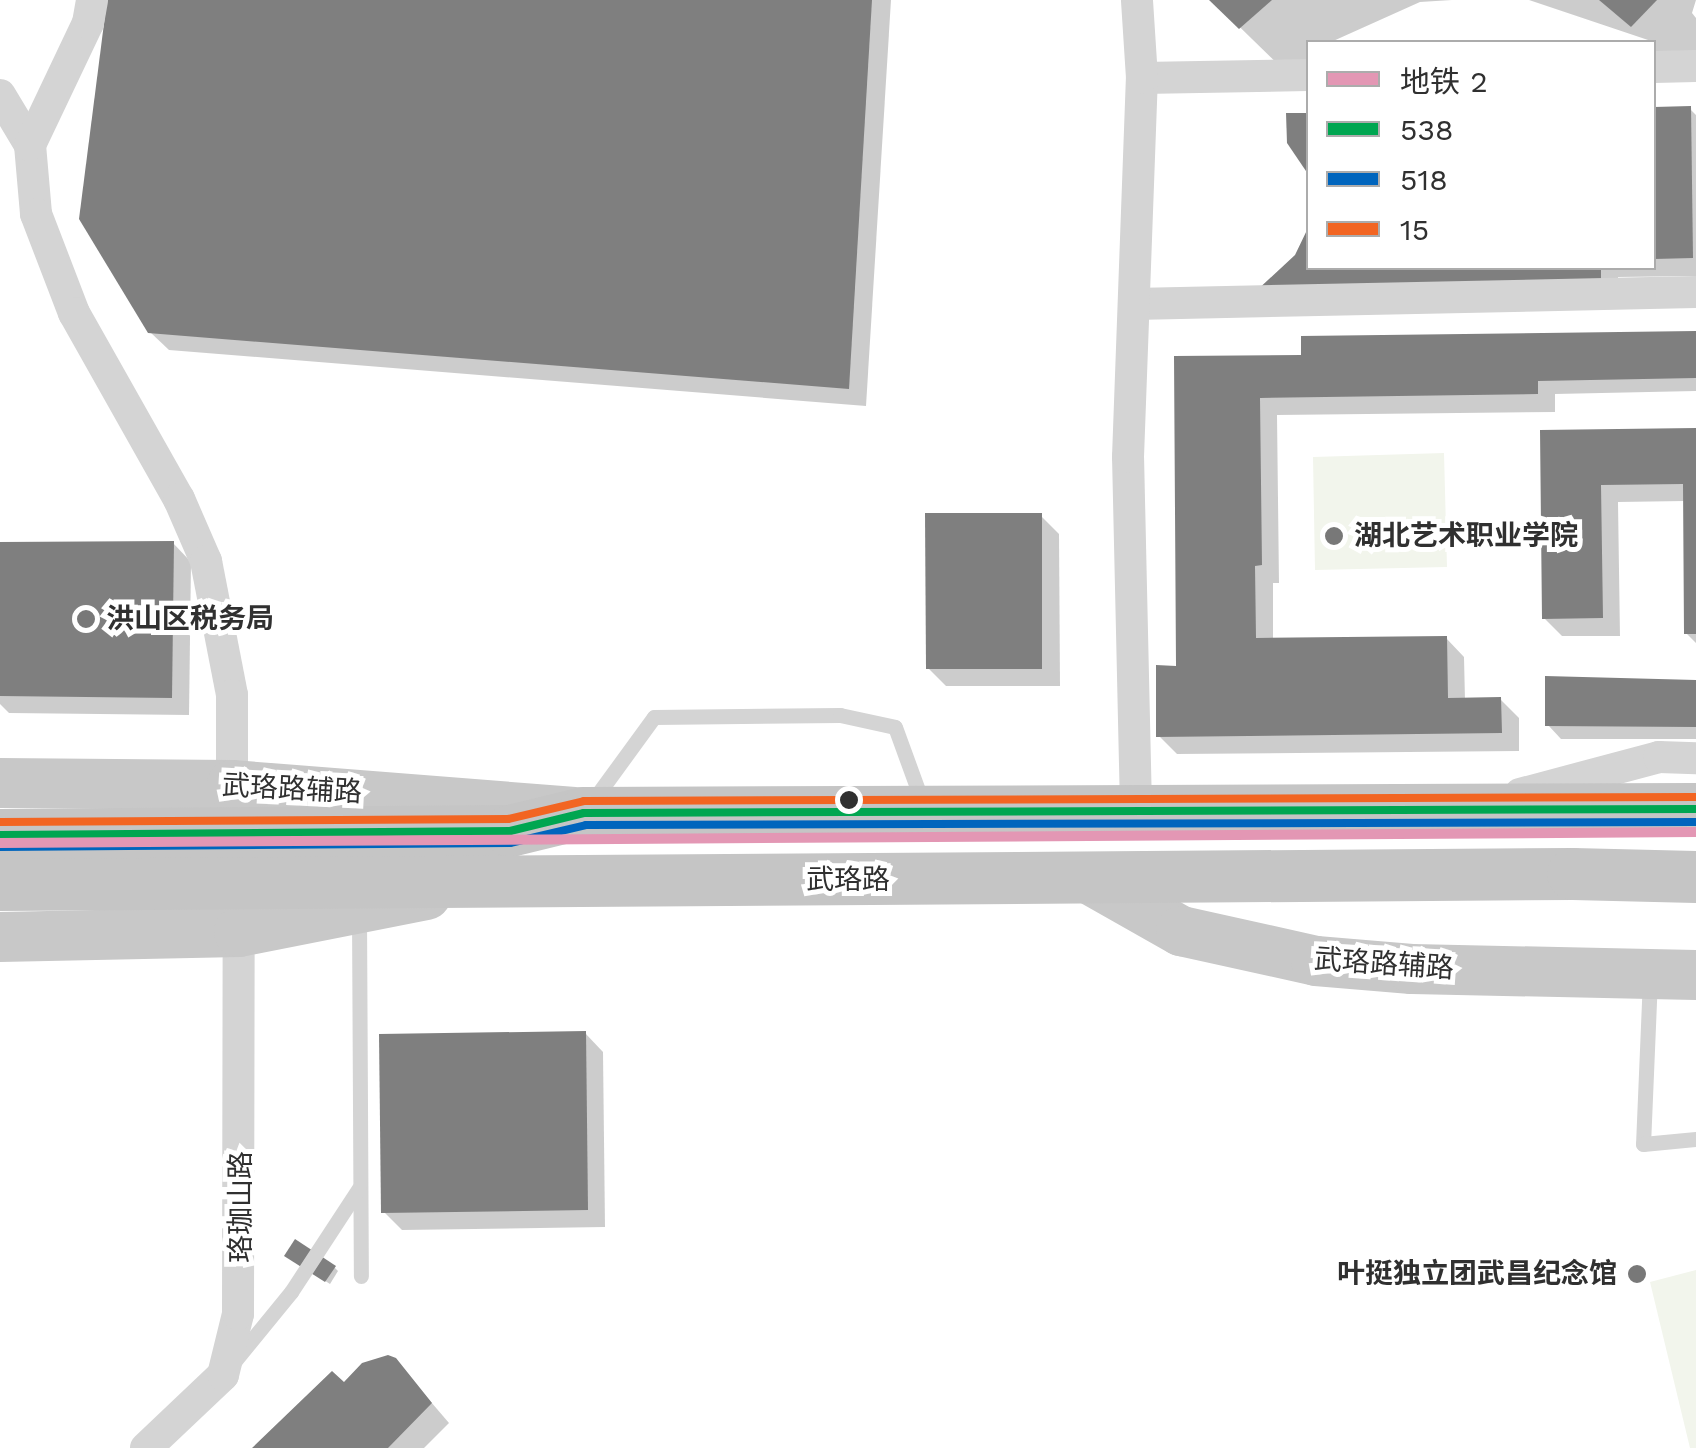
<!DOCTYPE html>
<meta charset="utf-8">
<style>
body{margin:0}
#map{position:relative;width:1696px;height:1448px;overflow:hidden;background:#fff;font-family:"Work Sans","Noto Sans SC",sans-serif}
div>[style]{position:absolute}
.green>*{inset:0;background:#f2f5ec}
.shadow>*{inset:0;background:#0003}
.building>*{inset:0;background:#7f7f7f}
.service>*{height:15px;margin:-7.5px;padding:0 7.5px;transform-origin:7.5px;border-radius:7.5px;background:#d4d4d4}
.minor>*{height:32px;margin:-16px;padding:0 16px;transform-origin:16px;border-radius:16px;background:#d4d4d4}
.primary>*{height:50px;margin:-25px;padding:0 25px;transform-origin:25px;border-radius:25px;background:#c8c8c8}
.trunk>*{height:52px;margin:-26px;padding:0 26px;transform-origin:26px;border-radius:26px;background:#c5c5c5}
.bus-1>*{height:8px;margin:-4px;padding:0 4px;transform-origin:4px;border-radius:4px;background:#00a651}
.bus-2>*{height:8px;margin:-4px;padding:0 4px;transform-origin:4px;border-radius:4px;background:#0065bd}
.bus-3>*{height:8px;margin:-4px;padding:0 4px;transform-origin:4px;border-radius:4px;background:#f26522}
.metro-1>*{height:10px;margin:-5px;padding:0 5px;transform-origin:5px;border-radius:5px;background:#e397b4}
.dots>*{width:28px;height:28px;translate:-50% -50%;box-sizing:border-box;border:5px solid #fff;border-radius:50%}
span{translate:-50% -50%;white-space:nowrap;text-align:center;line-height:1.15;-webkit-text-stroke:10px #fff;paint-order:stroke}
.poi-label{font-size:28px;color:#303030;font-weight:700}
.left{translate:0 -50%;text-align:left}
.right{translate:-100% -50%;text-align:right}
.street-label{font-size:28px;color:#303030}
.legend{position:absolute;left:1306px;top:40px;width:350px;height:230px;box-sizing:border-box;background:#fff;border:2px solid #acacac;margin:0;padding:12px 18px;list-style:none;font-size:30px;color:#303030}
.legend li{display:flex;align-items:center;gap:20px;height:50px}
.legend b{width:50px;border:2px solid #acacac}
</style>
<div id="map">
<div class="green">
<i style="clip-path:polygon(1444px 453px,1447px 567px,1315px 570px,1313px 457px)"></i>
<i style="clip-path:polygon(1696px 1270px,1696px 1448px,1690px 1448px,1650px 1282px)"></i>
</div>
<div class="shadow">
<i style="clip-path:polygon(110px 0,891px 0,866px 406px,169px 350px,150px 332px)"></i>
<i style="clip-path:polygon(1212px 0,1452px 0,1420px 2px,1331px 42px,1308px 42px,1308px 62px,1291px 77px)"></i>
<i style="clip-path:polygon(1529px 0,1696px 0,1692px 13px,1696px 18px,1696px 61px,1683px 76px,1654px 51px,1654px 42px)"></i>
<i style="clip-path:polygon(1654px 109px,1690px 109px,1696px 115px,1696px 276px,1618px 277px,1618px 304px,1275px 310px,1308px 234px,1308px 268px,1654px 268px)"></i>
<i style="clip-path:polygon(1696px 333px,1696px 391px,1555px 394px,1555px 412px,1277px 415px,1279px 583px,1273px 583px,1273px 640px,1446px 638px,1464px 657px,1465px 700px,1500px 699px,1519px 718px,1519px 751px,1177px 754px,1159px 736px,1178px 668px,1176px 358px,1304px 358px)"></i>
<i style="clip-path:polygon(1696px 431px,1696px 643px,1686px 633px,1685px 501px,1618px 502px,1620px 636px,1562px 636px,1544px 618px,1543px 433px)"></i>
<i style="clip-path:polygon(1041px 516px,1059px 534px,1060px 686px,946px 686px,928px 668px)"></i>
<i style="clip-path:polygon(173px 543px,191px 562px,189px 715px,9px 713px,0 704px,0 544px)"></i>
<i style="clip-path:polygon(1696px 683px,1696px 739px,1561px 739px,1548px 725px)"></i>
<i style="clip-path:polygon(585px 1033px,603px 1052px,605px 1227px,402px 1230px,384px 1212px)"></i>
<i style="clip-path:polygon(291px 1259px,335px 1268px,338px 1271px,330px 1284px)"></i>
<i style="clip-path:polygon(395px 1360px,449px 1423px,424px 1448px,256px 1448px,344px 1385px)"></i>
</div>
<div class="building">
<i style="clip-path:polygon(107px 0,872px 0,849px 389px,148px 333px,79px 219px)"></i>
<i style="clip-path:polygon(1209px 0,1272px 0,1239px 29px)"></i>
<i style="clip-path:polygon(1599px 0,1657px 0,1631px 27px)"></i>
<i style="clip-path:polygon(1691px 106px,1693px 258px,1654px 259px,1654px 107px)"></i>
<i style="clip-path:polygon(1286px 113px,1308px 113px,1308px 174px,1287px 143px)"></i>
<i style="clip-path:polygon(1308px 228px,1308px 268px,1601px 268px,1601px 287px,1254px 293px,1295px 255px)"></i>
<i style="clip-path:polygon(1696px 331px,1696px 378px,1538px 381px,1538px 394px,1260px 398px,1262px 565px,1255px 566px,1256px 638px,1447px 636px,1448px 698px,1501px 697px,1502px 733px,1156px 737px,1156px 665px,1176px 666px,1174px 356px,1301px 355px,1301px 336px)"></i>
<i style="clip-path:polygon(1696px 428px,1696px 634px,1684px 634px,1683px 484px,1601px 485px,1603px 618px,1542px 619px,1540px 430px)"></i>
<i style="clip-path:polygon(925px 513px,1042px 513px,1042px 669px,926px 669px)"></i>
<i style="clip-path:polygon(174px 541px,172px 698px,0 696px,0 542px)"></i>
<i style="clip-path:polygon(1545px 676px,1696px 680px,1696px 727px,1545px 726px)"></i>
<i style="clip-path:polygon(586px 1031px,588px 1210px,381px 1213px,379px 1034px)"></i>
<i style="clip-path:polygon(295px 1239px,336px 1266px,325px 1282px,284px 1256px)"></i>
<i style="clip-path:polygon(388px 1355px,396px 1358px,432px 1403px,388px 1448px,252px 1448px,332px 1371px,344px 1382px,362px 1363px)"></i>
</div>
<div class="service">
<i style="left:592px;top:802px;width:105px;rotate:-53.9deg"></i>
<i style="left:654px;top:717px;width:186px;rotate:-0.6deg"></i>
<i style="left:840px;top:715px;width:56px;rotate:12.3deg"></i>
<i style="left:895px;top:727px;width:79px;rotate:70deg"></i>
<i style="left:359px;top:915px;width:361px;rotate:89.7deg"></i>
<i style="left:1650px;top:978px;width:166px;rotate:92.4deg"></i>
<i style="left:1643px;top:1144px;width:53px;rotate:-5.4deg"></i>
<i style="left:233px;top:1363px;width:92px;rotate:-50.8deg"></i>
<i style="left:291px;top:1292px;width:124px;rotate:-56.8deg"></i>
</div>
<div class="minor">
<i style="left:1654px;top:67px;width:42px;rotate:-1.4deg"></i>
<i style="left:1142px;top:78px;width:166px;rotate:-1deg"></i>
<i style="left:0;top:95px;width:58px;rotate:59deg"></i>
<i style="left:30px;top:145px;width:69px;rotate:85deg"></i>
<i style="left:36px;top:214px;width:106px;rotate:69deg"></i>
<i style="left:74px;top:313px;width:214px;rotate:60.6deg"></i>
<i style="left:179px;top:499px;width:68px;rotate:66.5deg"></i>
<i style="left:206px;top:561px;width:136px;rotate:79deg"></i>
<i style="left:232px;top:695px;width:90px;rotate:90deg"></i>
<i style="left:30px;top:145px;width:135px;rotate:-64.6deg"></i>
<i style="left:88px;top:23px;width:23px;rotate:-80deg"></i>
<i style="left:1134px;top:304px;width:562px;rotate:-1.22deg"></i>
<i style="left:1520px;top:794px;width:144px;rotate:-14.9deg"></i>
<i style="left:1659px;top:757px;width:37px;rotate:2deg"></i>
<i style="left:1136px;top:808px;width:351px;rotate:-91.3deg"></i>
<i style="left:1128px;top:457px;width:379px;rotate:-87.9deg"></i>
<i style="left:1142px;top:78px;width:78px;rotate:-93.7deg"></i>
<i style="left:146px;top:1448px;width:106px;rotate:-43.5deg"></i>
<i style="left:223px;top:1375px;width:63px;rotate:-76.2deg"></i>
<i style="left:238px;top:1314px;width:382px;rotate:-89.9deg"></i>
</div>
<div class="primary">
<i style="left:0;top:783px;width:232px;rotate:0.5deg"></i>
<i style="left:232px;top:785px;width:343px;rotate:4.5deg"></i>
<i style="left:1089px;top:879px;width:106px;rotate:29.5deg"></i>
<i style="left:1181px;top:931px;width:138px;rotate:12.5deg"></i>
<i style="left:1316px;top:961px;width:96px;rotate:4.8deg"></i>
<i style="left:1412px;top:969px;width:284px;rotate:1.2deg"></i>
<i style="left:0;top:937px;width:239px;rotate:-1.2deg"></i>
<i style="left:239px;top:932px;width:191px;rotate:-11.2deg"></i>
</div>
<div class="trunk">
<i style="left:0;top:835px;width:510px;rotate:-0.45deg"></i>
<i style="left:510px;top:831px;width:76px;rotate:-13.7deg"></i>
<i style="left:584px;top:813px;width:1112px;rotate:-0.21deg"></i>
<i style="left:0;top:885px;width:1573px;rotate:-0.4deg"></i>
<i style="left:1573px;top:874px;width:123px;rotate:1.4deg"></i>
</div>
<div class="bus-1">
<i style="left:0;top:835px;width:510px;rotate:-0.45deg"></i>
<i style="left:510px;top:831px;width:76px;rotate:-13.7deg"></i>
<i style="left:584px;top:813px;width:1112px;rotate:-0.21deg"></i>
</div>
<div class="bus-2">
<i style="left:0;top:847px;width:510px;rotate:-0.45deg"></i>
<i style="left:510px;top:843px;width:78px;rotate:-13.3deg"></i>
<i style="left:586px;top:825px;width:1110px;rotate:-0.15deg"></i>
</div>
<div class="bus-3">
<i style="left:0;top:822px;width:508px;rotate:-0.34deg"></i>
<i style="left:508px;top:819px;width:78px;rotate:-13.3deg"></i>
<i style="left:584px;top:801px;width:1112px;rotate:-0.21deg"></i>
</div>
<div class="metro-1">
<i style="left:0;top:843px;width:1696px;rotate:-0.37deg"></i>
</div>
<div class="dots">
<i style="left:1334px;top:536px;background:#787878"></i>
<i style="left:86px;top:619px;background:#787878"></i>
<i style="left:849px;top:800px;background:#303030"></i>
<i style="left:1637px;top:1274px;background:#787878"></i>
</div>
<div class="poi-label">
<span class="left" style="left:1354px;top:536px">湖北艺术职业学院</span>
<span class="left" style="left:106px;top:619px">洪山区税务局</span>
<span class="right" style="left:1617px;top:1274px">叶挺独立团武昌纪念馆</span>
</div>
<div class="street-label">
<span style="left:292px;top:789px;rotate:3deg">武珞路辅路</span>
<span style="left:848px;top:880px">武珞路</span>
<span style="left:1384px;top:964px;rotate:4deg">武珞路辅路</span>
<span style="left:241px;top:1207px;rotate:-90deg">珞珈山路</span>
</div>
<ul class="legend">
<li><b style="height:12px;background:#e397b4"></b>地铁 2</li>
<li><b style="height:12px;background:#00a651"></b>538</li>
<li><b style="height:12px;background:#0065bd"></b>518</li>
<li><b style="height:12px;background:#f26522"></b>15</li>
</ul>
</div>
